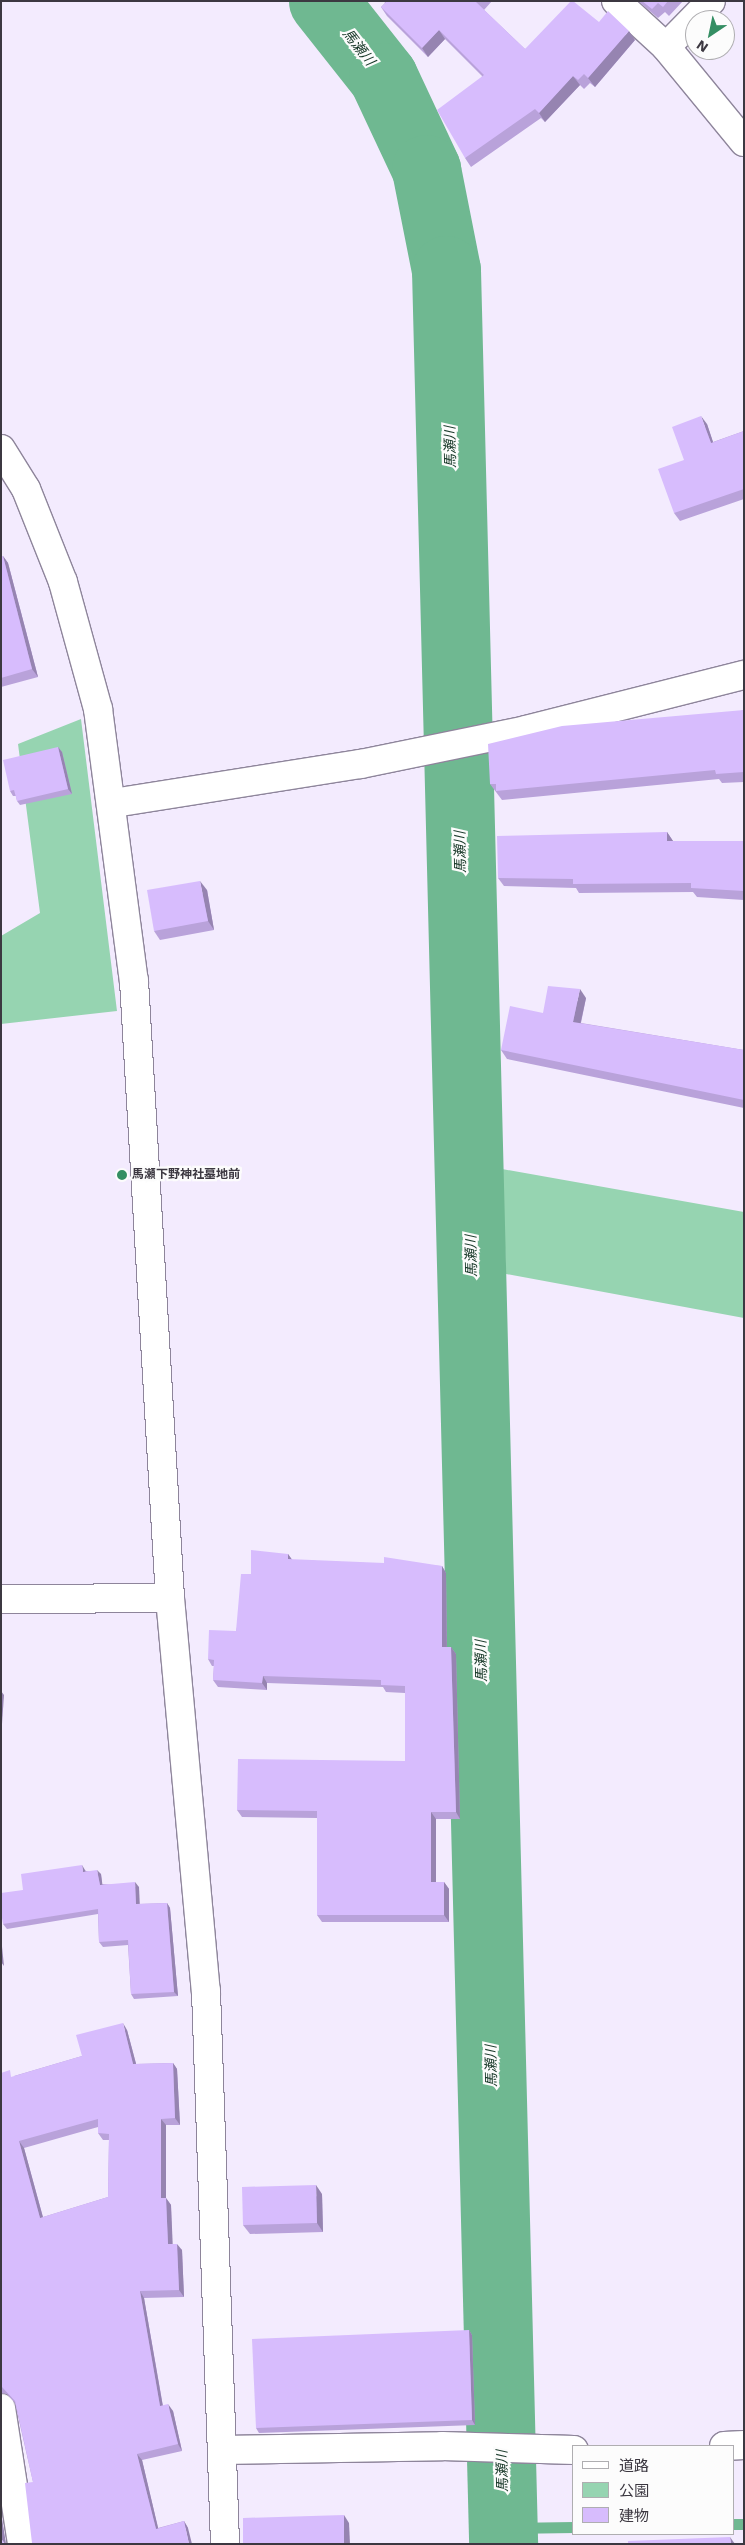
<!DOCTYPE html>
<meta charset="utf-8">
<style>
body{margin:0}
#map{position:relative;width:745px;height:2545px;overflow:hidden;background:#f3ebfe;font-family:"Work Sans","Noto Sans JP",sans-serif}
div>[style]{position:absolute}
.green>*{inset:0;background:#96d4b1}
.stream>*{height:11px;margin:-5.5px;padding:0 5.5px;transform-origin:5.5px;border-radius:5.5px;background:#6fb891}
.river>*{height:69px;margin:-34.5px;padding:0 34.5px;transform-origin:34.5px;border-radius:34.5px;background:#6fb891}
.roads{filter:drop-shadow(1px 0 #8e859b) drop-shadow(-1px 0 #8e859b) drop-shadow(0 1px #8e859b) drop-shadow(0 -1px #8e859b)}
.minor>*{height:28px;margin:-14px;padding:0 14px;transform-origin:14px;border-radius:14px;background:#fff}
.wall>*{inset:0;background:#b9a2da}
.shaded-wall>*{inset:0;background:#9684b1}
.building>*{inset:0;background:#d7bcfd}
.dots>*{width:14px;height:14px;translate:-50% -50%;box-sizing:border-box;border:2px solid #fcfcfc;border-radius:50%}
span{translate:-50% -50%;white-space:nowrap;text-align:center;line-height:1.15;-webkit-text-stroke:4.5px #fcfcfc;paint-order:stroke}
.poi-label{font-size:12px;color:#3c3841;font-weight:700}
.left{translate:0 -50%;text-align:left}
.water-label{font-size:14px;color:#153626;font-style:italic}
.frame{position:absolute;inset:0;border:2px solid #3c3841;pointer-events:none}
.legend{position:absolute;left:572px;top:2445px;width:162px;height:90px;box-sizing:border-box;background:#fcfcfc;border:1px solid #afaeb1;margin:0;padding:6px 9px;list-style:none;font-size:15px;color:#3c3841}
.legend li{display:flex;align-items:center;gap:10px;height:25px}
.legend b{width:25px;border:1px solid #afaeb1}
.north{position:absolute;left:685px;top:10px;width:50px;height:50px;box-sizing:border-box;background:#fcfcfc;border:1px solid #afaeb1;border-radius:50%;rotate:214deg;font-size:14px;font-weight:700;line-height:20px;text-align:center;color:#3c3841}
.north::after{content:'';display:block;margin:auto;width:18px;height:22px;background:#348e63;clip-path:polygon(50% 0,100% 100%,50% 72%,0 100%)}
</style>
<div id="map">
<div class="green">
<i style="clip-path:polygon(81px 719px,117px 1011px,1px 1024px,1px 936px,40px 913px,18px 744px)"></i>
<i style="clip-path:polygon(502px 1169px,744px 1212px,744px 1318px,506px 1274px)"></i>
</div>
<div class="stream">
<i style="left:734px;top:2524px;width:10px"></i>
<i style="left:503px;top:2528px;width:71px;rotate:-0.8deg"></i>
</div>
<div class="river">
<i style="left:323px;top:1px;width:97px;rotate:51.7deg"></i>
<i style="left:383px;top:77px;width:102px;rotate:64.9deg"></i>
<i style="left:426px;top:169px;width:103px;rotate:78.8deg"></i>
<i style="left:446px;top:270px;width:2275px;rotate:88.56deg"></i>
</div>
<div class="roads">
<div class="minor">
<i style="left:616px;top:1px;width:68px;rotate:42.6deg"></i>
<i style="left:666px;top:47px;width:123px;rotate:50.6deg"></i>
<i style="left:666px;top:47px;width:64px;rotate:-45.6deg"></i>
<i style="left:1px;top:449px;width:47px;rotate:58deg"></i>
<i style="left:26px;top:489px;width:100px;rotate:68.3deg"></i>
<i style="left:63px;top:582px;width:132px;rotate:74.6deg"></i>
<i style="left:98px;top:709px;width:274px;rotate:82.5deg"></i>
<i style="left:134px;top:981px;width:618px;rotate:86.66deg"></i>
<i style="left:170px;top:1598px;width:395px;rotate:84.8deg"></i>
<i style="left:206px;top:1991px;width:553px;rotate:88.03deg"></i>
<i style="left:114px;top:803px;width:250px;rotate:-9deg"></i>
<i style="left:361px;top:764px;width:168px;rotate:-11.6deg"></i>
<i style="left:526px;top:730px;width:225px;rotate:-14.2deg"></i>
<i style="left:1px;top:1599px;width:169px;rotate:-0.3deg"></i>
<i style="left:1px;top:2408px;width:138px;rotate:81.2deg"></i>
<i style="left:724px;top:2446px;width:20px;rotate:-3deg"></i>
<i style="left:222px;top:2450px;width:220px;rotate:-1deg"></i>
<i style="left:442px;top:2446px;width:132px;rotate:1.7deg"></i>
</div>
</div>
<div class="wall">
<i style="clip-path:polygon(384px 1px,492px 1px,484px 10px,525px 49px,599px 22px,635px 40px,595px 87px,590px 83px,584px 89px,580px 85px,545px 122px,541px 118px,471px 167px,465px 158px,482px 76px,445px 39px,428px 57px,387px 16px,381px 7px,385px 3px)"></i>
<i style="clip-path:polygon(638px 1px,683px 1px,669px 16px,665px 12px,658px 18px)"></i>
<i style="clip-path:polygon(707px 424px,713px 442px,744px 431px,744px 499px,680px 521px,674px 513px,684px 460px)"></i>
<i style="clip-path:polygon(1px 556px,3px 556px,8px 563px,38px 677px,1px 687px)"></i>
<i style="clip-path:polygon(744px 710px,744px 782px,722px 783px,719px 779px,502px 800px,490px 784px)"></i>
<i style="clip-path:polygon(58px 747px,62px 752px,72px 794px,20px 805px,17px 801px,16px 796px,13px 796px,10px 791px)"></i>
<i style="clip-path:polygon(667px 832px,673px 841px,744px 841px,744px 900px,697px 897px,693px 892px,579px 893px,576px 888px,504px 886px,498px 878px)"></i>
<i style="clip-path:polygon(207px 890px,214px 930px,160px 940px,154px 931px)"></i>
<i style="clip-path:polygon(586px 998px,581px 1023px,744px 1050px,744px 1108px,507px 1059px,501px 1050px,543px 1013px)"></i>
<i style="clip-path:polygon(288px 1554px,292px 1560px,442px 1566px,446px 1573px,447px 1647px,451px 1647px,456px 1654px,460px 1819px,436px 1819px,436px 1882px,444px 1882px,449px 1889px,449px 1922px,322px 1922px,317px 1915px,317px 1818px,242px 1817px,237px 1810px,405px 1761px,405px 1693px,386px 1692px,383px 1687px,267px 1683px,267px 1690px,218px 1687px,213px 1680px,214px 1666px,212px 1666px,208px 1659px,236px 1631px,251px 1574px)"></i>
<i style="clip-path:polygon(85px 1870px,86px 1871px,101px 1874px,102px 1884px,139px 1887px,139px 1904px,167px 1903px,170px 1908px,178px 1996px,134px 1999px,131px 1994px,128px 1945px,103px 1947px,99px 1942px,98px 1914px,7px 1929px,3px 1924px,23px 1890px)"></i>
<i style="clip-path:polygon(evenodd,127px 2030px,136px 2064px,173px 2063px,177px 2069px,180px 2125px,166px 2125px,166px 2198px,171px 2205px,172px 2244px,182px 2250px,184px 2297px,144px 2298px,163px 2406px,173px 2411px,182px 2451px,142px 2460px,158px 2528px,184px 2521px,188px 2528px,32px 2543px,33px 2482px,15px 2403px,7px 2394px,1px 2393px,1px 2288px,2px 2288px,14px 2076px,82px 2056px,127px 2030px,98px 2127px,98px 2133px,103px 2140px,109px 2140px,108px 2197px,43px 2217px,24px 2148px,98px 2127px)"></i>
<i style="clip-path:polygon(322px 2194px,323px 2232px,250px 2234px,243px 2225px)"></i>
<i style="clip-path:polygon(469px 2330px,472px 2335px,475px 2425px,259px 2433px,256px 2428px)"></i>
</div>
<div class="shaded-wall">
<i style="clip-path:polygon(439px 30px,445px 39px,428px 57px,422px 48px)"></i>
<i style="clip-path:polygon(629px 31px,635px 40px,595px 87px,588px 78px)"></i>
<i style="clip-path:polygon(573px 76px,580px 85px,545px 122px,539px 113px)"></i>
<i style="clip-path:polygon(701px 416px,707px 424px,716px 451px,711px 443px)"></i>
<i style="clip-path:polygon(3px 556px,8px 563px,38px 677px,32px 669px)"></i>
<i style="clip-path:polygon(58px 747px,62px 752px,72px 794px,68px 789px)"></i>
<i style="clip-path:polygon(667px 832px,673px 841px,673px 850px,667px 841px)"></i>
<i style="clip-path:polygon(200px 881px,207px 890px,214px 930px,208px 921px)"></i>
<i style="clip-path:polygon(580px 989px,586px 998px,579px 1030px,573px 1022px)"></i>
<i style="clip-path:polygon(288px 1554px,293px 1561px,288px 1559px)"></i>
<i style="clip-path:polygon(442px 1566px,446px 1573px,447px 1654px,442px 1647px)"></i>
<i style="clip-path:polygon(451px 1647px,456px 1654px,460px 1819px,456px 1812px)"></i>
<i style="clip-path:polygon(263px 1676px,267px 1683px,267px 1690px,262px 1683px)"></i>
<i style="clip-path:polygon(1px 1691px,4px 1695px,1px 1738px)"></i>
<i style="clip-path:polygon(431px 1812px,436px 1819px,436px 1889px,431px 1882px)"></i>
<i style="clip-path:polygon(82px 1865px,85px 1870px,86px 1876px,83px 1872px)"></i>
<i style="clip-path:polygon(97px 1870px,101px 1874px,103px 1889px,100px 1885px)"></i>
<i style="clip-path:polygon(135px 1882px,139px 1887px,140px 1909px,136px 1904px)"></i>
<i style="clip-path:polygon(444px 1882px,449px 1889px,449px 1922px,444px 1915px)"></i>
<i style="clip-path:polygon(167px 1903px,170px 1908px,178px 1996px,174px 1992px)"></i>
<i style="clip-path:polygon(1px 1937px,4px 1966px,1px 1962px)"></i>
<i style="clip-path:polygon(123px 2023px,127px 2030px,138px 2071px,133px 2064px)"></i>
<i style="clip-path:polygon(173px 2063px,177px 2069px,180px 2125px,175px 2118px)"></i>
<i style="clip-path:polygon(161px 2119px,166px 2125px,166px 2205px,161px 2198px)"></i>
<i style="clip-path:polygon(19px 2141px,24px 2148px,45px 2225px,40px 2218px)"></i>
<i style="clip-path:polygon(316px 2185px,322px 2194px,323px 2232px,317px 2223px)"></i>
<i style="clip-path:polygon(166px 2198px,171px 2205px,173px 2251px,168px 2244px)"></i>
<i style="clip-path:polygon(177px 2244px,182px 2250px,184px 2297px,179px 2290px)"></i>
<i style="clip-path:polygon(140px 2291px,144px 2298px,164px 2413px,160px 2406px)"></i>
<i style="clip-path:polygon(469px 2330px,472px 2335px,475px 2425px,472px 2420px)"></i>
<i style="clip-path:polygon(168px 2404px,173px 2411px,182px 2451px,178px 2444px)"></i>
<i style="clip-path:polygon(137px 2454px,142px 2460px,160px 2536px,156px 2529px)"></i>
<i style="clip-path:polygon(1px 2512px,6px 2544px,5px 2544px,2px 2540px,1px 2536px)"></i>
<i style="clip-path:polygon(344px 2515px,349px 2523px,350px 2544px,344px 2544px)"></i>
<i style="clip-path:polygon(184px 2521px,188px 2528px,192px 2544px,189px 2544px)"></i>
<i style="clip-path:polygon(730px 2537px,735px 2544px,731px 2544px)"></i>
</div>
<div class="building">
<i style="clip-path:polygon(387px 1px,477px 1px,476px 2px,525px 49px,571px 1px,573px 1px,599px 22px,608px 11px,629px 31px,588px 78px,584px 74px,578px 80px,573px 76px,539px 113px,535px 109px,465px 158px,437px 110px,484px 75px,439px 30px,422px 48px,381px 7px)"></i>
<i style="clip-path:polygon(642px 1px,668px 1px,663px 7px,658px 3px,652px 9px)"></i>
<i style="clip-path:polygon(701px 416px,711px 443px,744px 431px,744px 489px,674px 513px,658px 469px,684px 460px,672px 427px)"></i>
<i style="clip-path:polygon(1px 556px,3px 556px,32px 669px,1px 678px)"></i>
<i style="clip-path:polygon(744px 710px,744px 772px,716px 774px,715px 770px,496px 791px,496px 784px,490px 784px,488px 744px,562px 726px)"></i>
<i style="clip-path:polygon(58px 747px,68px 789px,17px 801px,14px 790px,10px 791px,3px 760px)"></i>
<i style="clip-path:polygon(667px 832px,667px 841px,744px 841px,744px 891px,691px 888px,691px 883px,573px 884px,573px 879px,498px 878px,497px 836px)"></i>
<i style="clip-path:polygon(200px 881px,208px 921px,154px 931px,147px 890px)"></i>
<i style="clip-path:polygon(548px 986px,580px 989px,573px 1022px,744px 1050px,744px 1100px,501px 1050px,510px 1006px,543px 1013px)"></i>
<i style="clip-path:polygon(251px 1550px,288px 1554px,288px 1559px,384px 1563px,384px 1557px,442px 1566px,442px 1647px,451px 1647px,456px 1812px,431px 1812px,431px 1882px,444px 1882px,444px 1915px,317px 1915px,317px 1811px,237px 1810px,238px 1759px,405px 1761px,405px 1686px,381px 1685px,381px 1680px,263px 1676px,262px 1683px,213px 1680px,214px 1660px,208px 1659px,209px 1630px,236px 1631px,241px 1574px,251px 1574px)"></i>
<i style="clip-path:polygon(82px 1865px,83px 1872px,97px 1870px,100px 1885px,135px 1882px,136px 1904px,167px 1903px,174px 1992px,131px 1994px,128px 1940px,99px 1942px,98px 1909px,3px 1924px,1px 1912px,1px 1893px,23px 1890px,21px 1874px)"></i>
<i style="clip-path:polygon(evenodd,123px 2023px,133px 2064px,173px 2063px,175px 2118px,161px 2119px,161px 2198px,166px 2198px,168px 2244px,177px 2244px,179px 2290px,140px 2291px,160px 2406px,168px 2404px,178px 2444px,137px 2454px,156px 2529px,184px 2521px,189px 2544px,31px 2544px,32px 2543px,25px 2483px,33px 2482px,15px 2401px,2px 2387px,1px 2387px,1px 2288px,2px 2288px,1px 2282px,1px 2073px,10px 2070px,11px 2077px,82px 2056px,76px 2035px,123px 2023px,98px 2119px,98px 2133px,109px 2134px,108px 2197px,40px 2218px,19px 2141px,98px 2119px)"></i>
<i style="clip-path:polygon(316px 2185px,317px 2223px,243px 2225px,242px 2187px)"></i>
<i style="clip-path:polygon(469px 2330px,472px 2420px,256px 2428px,252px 2339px)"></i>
<i style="clip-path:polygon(344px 2515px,344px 2544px,243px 2544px,243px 2518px)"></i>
<i style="clip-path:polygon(1px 2536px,2px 2540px,5px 2544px,1px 2544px)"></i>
<i style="clip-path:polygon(730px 2537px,731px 2544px,628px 2544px,628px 2541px)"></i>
</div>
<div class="dots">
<i style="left:122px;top:1175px;background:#348e63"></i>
</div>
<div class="poi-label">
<span class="left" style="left:132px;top:1175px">馬瀬下野神社墓地前</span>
</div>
<div class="water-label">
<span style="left:359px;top:47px;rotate:52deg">馬瀬川</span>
<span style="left:450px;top:447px;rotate:-91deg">馬瀬川</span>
<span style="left:460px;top:852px;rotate:-91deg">馬瀬川</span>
<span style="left:471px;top:1256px;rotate:-91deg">馬瀬川</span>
<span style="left:481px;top:1661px;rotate:-91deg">馬瀬川</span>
<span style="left:491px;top:2066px;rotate:-91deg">馬瀬川</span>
<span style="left:502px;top:2471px;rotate:-91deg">馬瀬川</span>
</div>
<div class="frame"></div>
<ul class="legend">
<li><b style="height:6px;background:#fff"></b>道路</li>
<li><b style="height:14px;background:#96d4b1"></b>公園</li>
<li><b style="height:14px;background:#d7bcfd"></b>建物</li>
</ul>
<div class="north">N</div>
</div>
